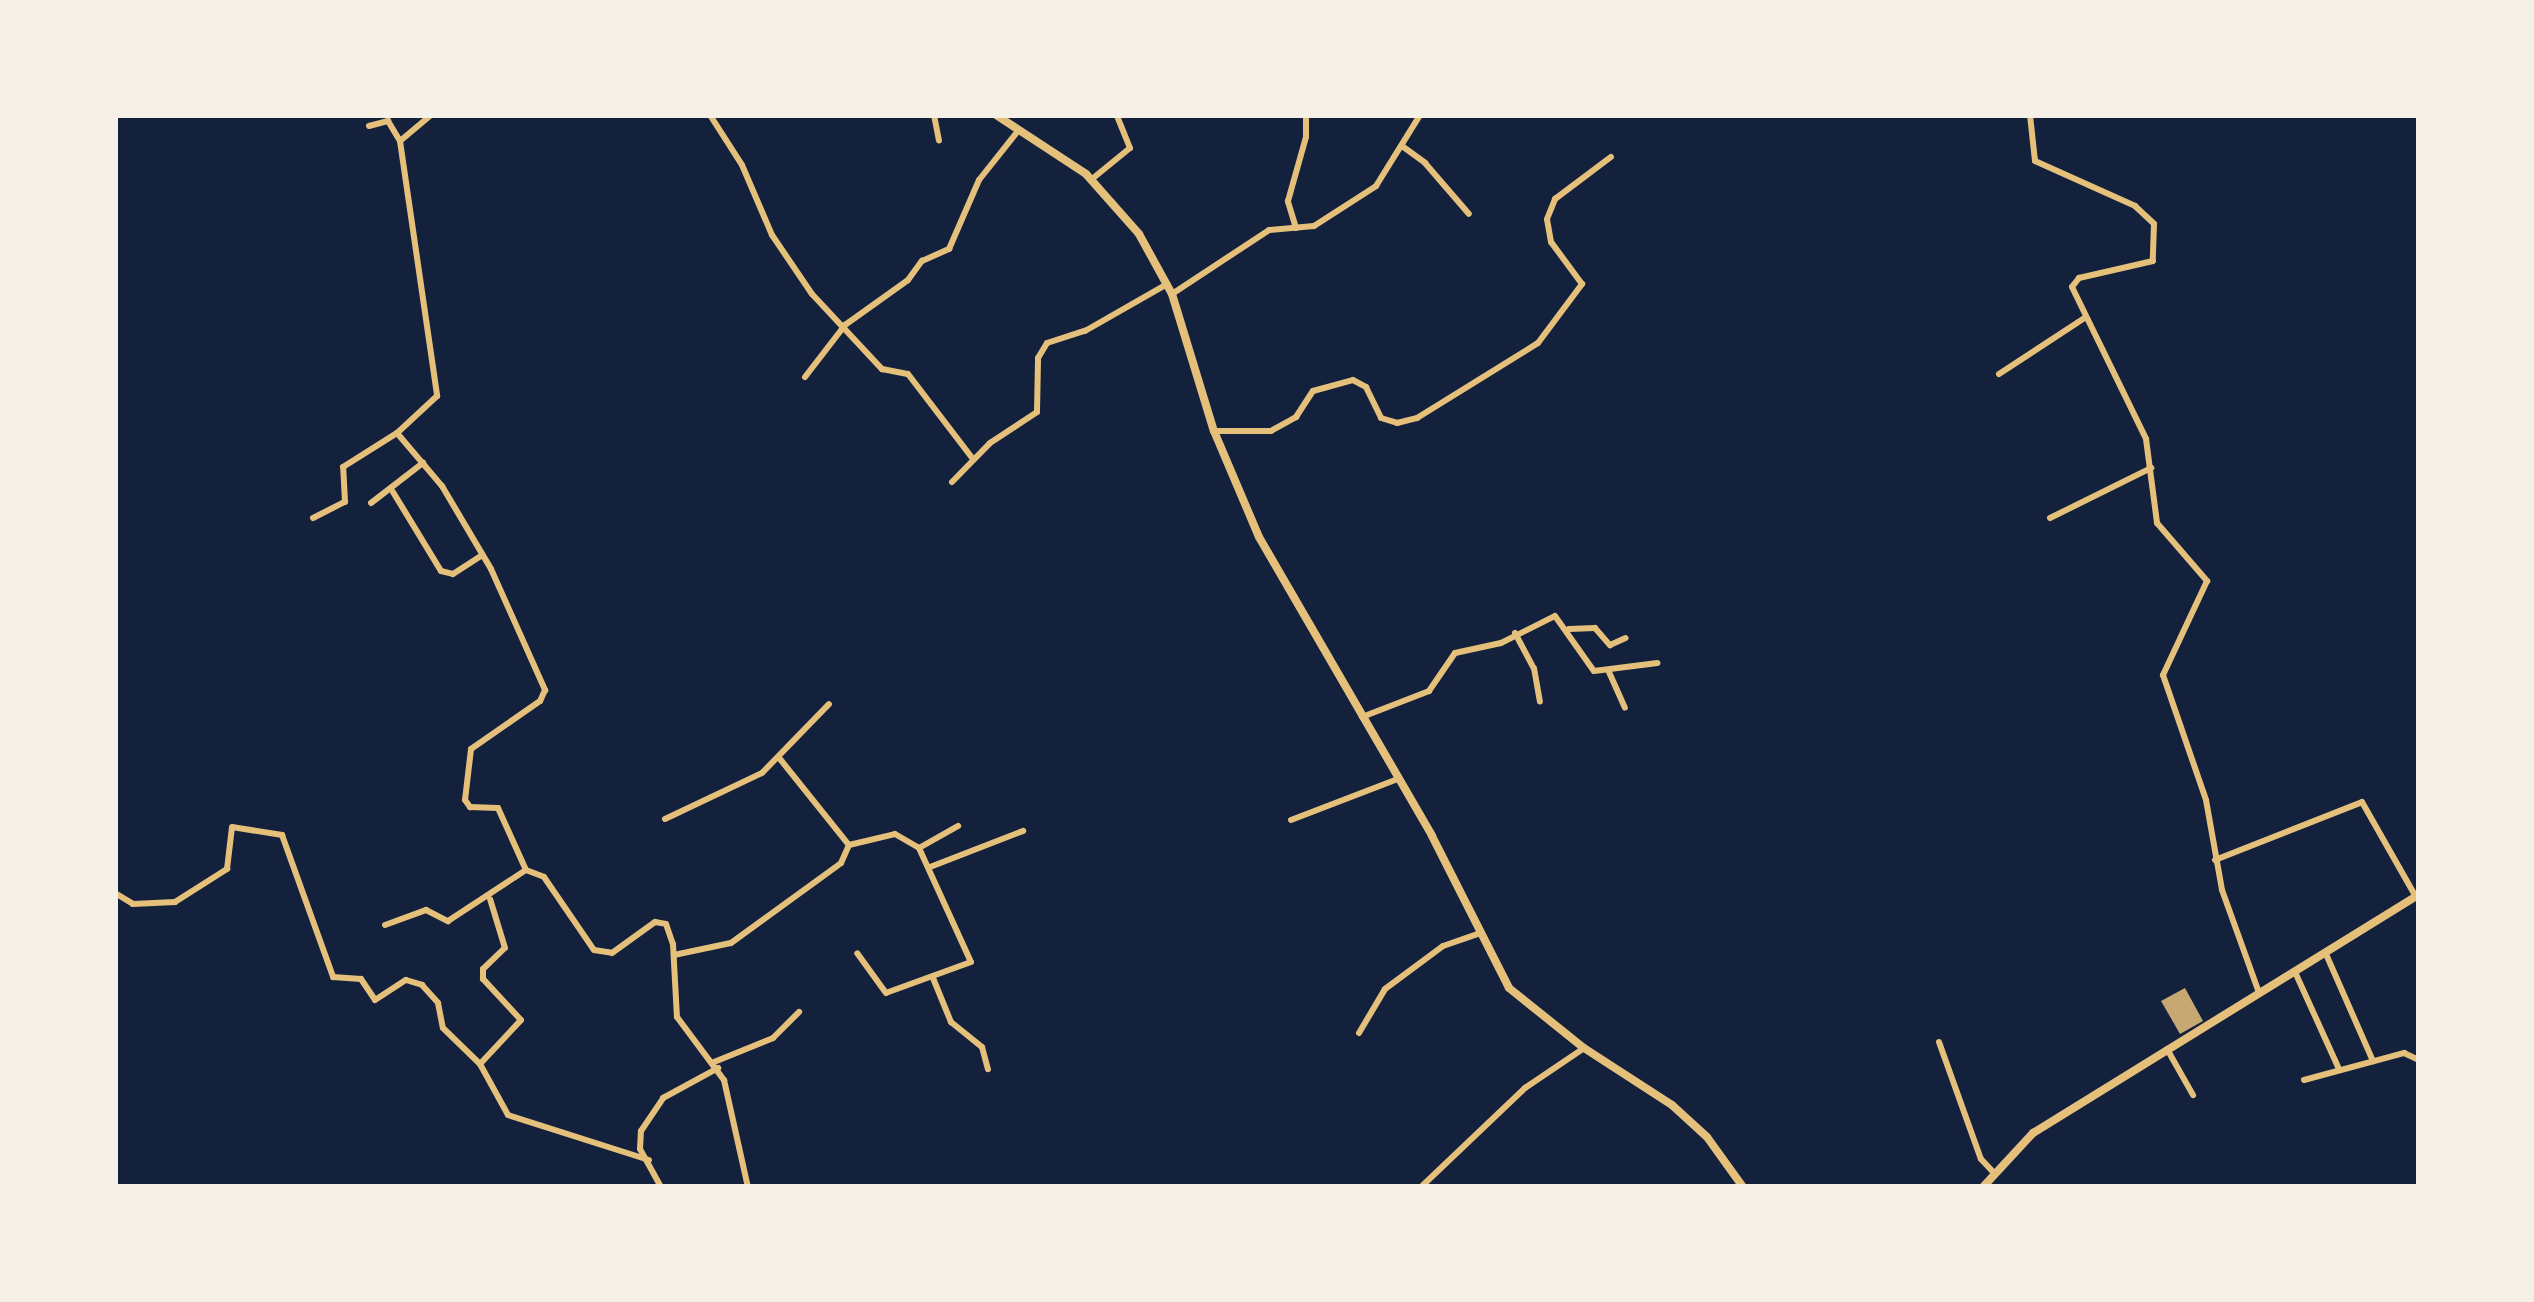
<!DOCTYPE html>
<style>
body{margin:0}
#map{position:relative;width:2534px;height:1302px;overflow:hidden;background:#14213d;font-family:Rubik,sans-serif}
div>[style]{position:absolute}
.building>*{inset:0;background:#c6a872}
.minor>*{height:6px;margin:-3px;padding:0 3px;transform-origin:3px;border-radius:3px;background:#e5c07b}
.tertiary>*{height:8px;margin:-4px;padding:0 4px;transform-origin:4px;border-radius:4px;background:#e5c07b}
span{translate:-50% -50%;white-space:nowrap;text-align:center;line-height:1.15;-webkit-text-stroke:10px #f6f1e7;paint-order:stroke}
.frame{position:absolute;inset:0;border:118px solid #f6f1e7;pointer-events:none}
</style>
<div id="map">
<div class="building">
<i style="clip-path:polygon(2185px 988px,2203px 1021px,2180px 1034px,2161px 1001px)"></i>
</div>
<div class="minor">
<i style="left:431px;top:115px;width:40px;rotate:140deg"></i>
<i style="left:400px;top:141px;width:258px;rotate:81.7deg"></i>
<i style="left:437px;top:396px;width:54px;rotate:137.2deg"></i>
<i style="left:397px;top:433px;width:70px;rotate:49.7deg"></i>
<i style="left:442px;top:486px;width:96px;rotate:59.4deg"></i>
<i style="left:491px;top:569px;width:133px;rotate:65.9deg"></i>
<i style="left:545px;top:690px;width:12px;rotate:114deg"></i>
<i style="left:540px;top:701px;width:84px;rotate:145.2deg"></i>
<i style="left:471px;top:749px;width:51px;rotate:96.7deg"></i>
<i style="left:465px;top:800px;width:9px;rotate:54deg"></i>
<i style="left:470px;top:807px;width:28px;rotate:2deg"></i>
<i style="left:498px;top:808px;width:68px;rotate:65.7deg"></i>
<i style="left:526px;top:870px;width:19px;rotate:21deg"></i>
<i style="left:544px;top:877px;width:88px;rotate:55.6deg"></i>
<i style="left:594px;top:950px;width:18px;rotate:9deg"></i>
<i style="left:612px;top:953px;width:53px;rotate:-35.8deg"></i>
<i style="left:655px;top:922px;width:11px;rotate:10deg"></i>
<i style="left:666px;top:924px;width:21px;rotate:71deg"></i>
<i style="left:673px;top:944px;width:73px;rotate:86.9deg"></i>
<i style="left:677px;top:1017px;width:79px;rotate:53.3deg"></i>
<i style="left:724px;top:1080px;width:110px;rotate:77.4deg"></i>
<i style="left:710px;top:115px;width:59px;rotate:57.4deg"></i>
<i style="left:742px;top:165px;width:76px;rotate:66.8deg"></i>
<i style="left:772px;top:235px;width:71px;rotate:55.9deg"></i>
<i style="left:812px;top:294px;width:103px;rotate:47deg"></i>
<i style="left:882px;top:369px;width:26px;rotate:11deg"></i>
<i style="left:908px;top:374px;width:107px;rotate:52.6deg"></i>
<i style="left:934px;top:115px;width:26px;rotate:79deg"></i>
<i style="left:2030px;top:115px;width:46px;rotate:83.8deg"></i>
<i style="left:2035px;top:161px;width:110px;rotate:24.2deg"></i>
<i style="left:2135px;top:206px;width:26px;rotate:43deg"></i>
<i style="left:2154px;top:224px;width:37px;rotate:92deg"></i>
<i style="left:2153px;top:261px;width:76px;rotate:167.1deg"></i>
<i style="left:2079px;top:278px;width:11px;rotate:128deg"></i>
<i style="left:2072px;top:287px;width:169px;rotate:64deg"></i>
<i style="left:2146px;top:439px;width:85px;rotate:82.5deg"></i>
<i style="left:2157px;top:523px;width:77px;rotate:49.2deg"></i>
<i style="left:2207px;top:581px;width:104px;rotate:115.1deg"></i>
<i style="left:2163px;top:675px;width:132px;rotate:71deg"></i>
<i style="left:2206px;top:800px;width:91px;rotate:79.9deg"></i>
<i style="left:2222px;top:890px;width:109px;rotate:70.2deg"></i>
<i style="left:369px;top:126px;width:20px;rotate:-15deg"></i>
<i style="left:388px;top:121px;width:23px;rotate:59deg"></i>
<i style="left:1402px;top:146px;width:29px;rotate:36deg"></i>
<i style="left:1425px;top:163px;width:67px;rotate:49.2deg"></i>
<i style="left:1092px;top:179px;width:49px;rotate:-39.2deg"></i>
<i style="left:1130px;top:148px;width:35px;rotate:-112deg"></i>
<i style="left:1296px;top:228px;width:28px;rotate:-107deg"></i>
<i style="left:1288px;top:201px;width:66px;rotate:-74.3deg"></i>
<i style="left:1306px;top:137px;width:22px;rotate:-90deg"></i>
<i style="left:1172px;top:294px;width:116px;rotate:-33.4deg"></i>
<i style="left:1269px;top:230px;width:45px;rotate:-5.1deg"></i>
<i style="left:1314px;top:226px;width:74px;rotate:-32.8deg"></i>
<i style="left:1376px;top:186px;width:84px;rotate:-58.2deg"></i>
<i style="left:1999px;top:374px;width:104px;rotate:-33.2deg"></i>
<i style="left:805px;top:377px;width:66px;rotate:-52.4deg"></i>
<i style="left:845px;top:325px;width:77px;rotate:-35.5deg"></i>
<i style="left:908px;top:280px;width:24px;rotate:-54deg"></i>
<i style="left:922px;top:261px;width:30px;rotate:-24deg"></i>
<i style="left:949px;top:249px;width:75px;rotate:-66.5deg"></i>
<i style="left:979px;top:180px;width:63px;rotate:-51.5deg"></i>
<i style="left:1214px;top:431px;width:57px"></i>
<i style="left:1271px;top:431px;width:29px;rotate:-29deg"></i>
<i style="left:1296px;top:417px;width:31px;rotate:-57deg"></i>
<i style="left:1313px;top:391px;width:41px;rotate:-15.4deg"></i>
<i style="left:1353px;top:380px;width:15px;rotate:28deg"></i>
<i style="left:1366px;top:387px;width:34px;rotate:64deg"></i>
<i style="left:1381px;top:418px;width:17px;rotate:17deg"></i>
<i style="left:1397px;top:423px;width:21px;rotate:-14deg"></i>
<i style="left:1417px;top:418px;width:142px;rotate:-31.8deg"></i>
<i style="left:1538px;top:343px;width:74px;rotate:-53.3deg"></i>
<i style="left:1582px;top:284px;width:52px;rotate:-126.4deg"></i>
<i style="left:1551px;top:242px;width:23px;rotate:-100deg"></i>
<i style="left:1547px;top:219px;width:22px;rotate:-68deg"></i>
<i style="left:1555px;top:199px;width:70px;rotate:-36.9deg"></i>
<i style="left:952px;top:482px;width:54px;rotate:-45.7deg"></i>
<i style="left:990px;top:443px;width:56px;rotate:-33.4deg"></i>
<i style="left:1037px;top:412px;width:54px;rotate:-88.9deg"></i>
<i style="left:1038px;top:358px;width:17px;rotate:-59deg"></i>
<i style="left:1047px;top:343px;width:40px;rotate:-18deg"></i>
<i style="left:1085px;top:331px;width:95px;rotate:-29.8deg"></i>
<i style="left:393px;top:492px;width:92px;rotate:58.7deg"></i>
<i style="left:441px;top:571px;width:12px;rotate:14deg"></i>
<i style="left:453px;top:574px;width:35px;rotate:-33deg"></i>
<i style="left:371px;top:503px;width:66px;rotate:-37.6deg"></i>
<i style="left:313px;top:518px;width:36px;rotate:-27deg"></i>
<i style="left:345px;top:502px;width:35px;rotate:-93deg"></i>
<i style="left:343px;top:467px;width:64px;rotate:-32.2deg"></i>
<i style="left:2050px;top:518px;width:113px;rotate:-26.3deg"></i>
<i style="left:1569px;top:629px;width:26px;rotate:-2deg"></i>
<i style="left:1595px;top:628px;width:23px;rotate:49deg"></i>
<i style="left:1610px;top:645px;width:17px;rotate:-24deg"></i>
<i style="left:1515px;top:633px;width:40px;rotate:62deg"></i>
<i style="left:1534px;top:668px;width:34px;rotate:80deg"></i>
<i style="left:1609px;top:672px;width:39px;rotate:66deg"></i>
<i style="left:1362px;top:717px;width:72px;rotate:-21.2deg"></i>
<i style="left:1429px;top:691px;width:46px;rotate:-55.6deg"></i>
<i style="left:1455px;top:653px;width:47px;rotate:-12.3deg"></i>
<i style="left:1501px;top:643px;width:60px;rotate:-26.6deg"></i>
<i style="left:1555px;top:616px;width:67px;rotate:54.7deg"></i>
<i style="left:1594px;top:671px;width:64px;rotate:-7.2deg"></i>
<i style="left:780px;top:759px;width:110px;rotate:51.3deg"></i>
<i style="left:665px;top:819px;width:107px;rotate:-25.4deg"></i>
<i style="left:762px;top:773px;width:96px;rotate:-45.8deg"></i>
<i style="left:1291px;top:820px;width:115px;rotate:-21deg"></i>
<i style="left:919px;top:848px;width:45px;rotate:-29.4deg"></i>
<i style="left:2215px;top:860px;width:158px;rotate:-21.5deg"></i>
<i style="left:2362px;top:802px;width:109px;rotate:60.4deg"></i>
<i style="left:930px;top:867px;width:100px;rotate:-21.2deg"></i>
<i style="left:115px;top:893px;width:21px;rotate:31deg"></i>
<i style="left:133px;top:904px;width:42px;rotate:-2.7deg"></i>
<i style="left:175px;top:902px;width:62px;rotate:-32.4deg"></i>
<i style="left:227px;top:869px;width:42px;rotate:-83.2deg"></i>
<i style="left:232px;top:827px;width:51px;rotate:9.1deg"></i>
<i style="left:282px;top:835px;width:151px;rotate:70.2deg"></i>
<i style="left:333px;top:977px;width:28px;rotate:4deg"></i>
<i style="left:361px;top:979px;width:25px;rotate:56deg"></i>
<i style="left:375px;top:1000px;width:37px;rotate:-33deg"></i>
<i style="left:406px;top:980px;width:17px;rotate:17deg"></i>
<i style="left:422px;top:985px;width:24px;rotate:48deg"></i>
<i style="left:438px;top:1003px;width:25px;rotate:79deg"></i>
<i style="left:443px;top:1028px;width:52px;rotate:44.2deg"></i>
<i style="left:480px;top:1064px;width:58px;rotate:61.2deg"></i>
<i style="left:508px;top:1115px;width:148px;rotate:17.7deg"></i>
<i style="left:385px;top:925px;width:44px;rotate:-20.1deg"></i>
<i style="left:426px;top:910px;width:25px;rotate:27deg"></i>
<i style="left:448px;top:921px;width:93px;rotate:-33.2deg"></i>
<i style="left:2326px;top:954px;width:117px;rotate:66.3deg"></i>
<i style="left:674px;top:955px;width:58px;rotate:-11.9deg"></i>
<i style="left:731px;top:943px;width:136px;rotate:-36deg"></i>
<i style="left:841px;top:863px;width:20px;rotate:-66deg"></i>
<i style="left:849px;top:845px;width:47px;rotate:-13.4deg"></i>
<i style="left:895px;top:834px;width:28px;rotate:30deg"></i>
<i style="left:919px;top:848px;width:125px;rotate:65.5deg"></i>
<i style="left:971px;top:962px;width:90px;rotate:160deg"></i>
<i style="left:886px;top:993px;width:49px;rotate:-125.9deg"></i>
<i style="left:2295px;top:972px;width:107px;rotate:65.6deg"></i>
<i style="left:933px;top:978px;width:48px;rotate:67.8deg"></i>
<i style="left:951px;top:1022px;width:40px;rotate:39deg"></i>
<i style="left:982px;top:1047px;width:23px;rotate:75deg"></i>
<i style="left:1359px;top:1033px;width:51px;rotate:-59.4deg"></i>
<i style="left:1385px;top:989px;width:72px;rotate:-36.6deg"></i>
<i style="left:1443px;top:946px;width:37px;rotate:-19deg"></i>
<i style="left:1939px;top:1042px;width:124px;rotate:70.3deg"></i>
<i style="left:1981px;top:1159px;width:18px;rotate:47deg"></i>
<i style="left:2167px;top:1049px;width:53px;rotate:60.5deg"></i>
<i style="left:714px;top:1062px;width:64px;rotate:-22.1deg"></i>
<i style="left:773px;top:1038px;width:37px;rotate:-45deg"></i>
<i style="left:480px;top:1064px;width:60px;rotate:-47deg"></i>
<i style="left:521px;top:1020px;width:56px;rotate:-132.8deg"></i>
<i style="left:483px;top:979px;width:10px;rotate:-90deg"></i>
<i style="left:483px;top:969px;width:30px;rotate:-44deg"></i>
<i style="left:505px;top:948px;width:51px;rotate:-107deg"></i>
<i style="left:2304px;top:1080px;width:104px;rotate:-15.1deg"></i>
<i style="left:2404px;top:1053px;width:17px;rotate:25deg"></i>
<i style="left:661px;top:1187px;width:43px;rotate:-118.9deg"></i>
<i style="left:640px;top:1149px;width:18px;rotate:-87deg"></i>
<i style="left:641px;top:1131px;width:40px;rotate:-56deg"></i>
<i style="left:663px;top:1098px;width:63px;rotate:-28.6deg"></i>
<i style="left:1421px;top:1187px;width:144px;rotate:-43.6deg"></i>
<i style="left:1525px;top:1088px;width:71px;rotate:-34.1deg"></i>
</div>
<div class="tertiary">
<i style="left:996px;top:115px;width:108px;rotate:33.2deg"></i>
<i style="left:1086px;top:174px;width:80px;rotate:48.5deg"></i>
<i style="left:1139px;top:234px;width:68px;rotate:61.2deg"></i>
<i style="left:1172px;top:294px;width:143px;rotate:73deg"></i>
<i style="left:1214px;top:431px;width:115px;rotate:67deg"></i>
<i style="left:1259px;top:537px;width:345px;rotate:59.9deg"></i>
<i style="left:1432px;top:836px;width:170px;rotate:63.1deg"></i>
<i style="left:1509px;top:988px;width:96px;rotate:38.7deg"></i>
<i style="left:1584px;top:1048px;width:105px;rotate:32.9deg"></i>
<i style="left:1672px;top:1105px;width:47px;rotate:42.4deg"></i>
<i style="left:1707px;top:1137px;width:62px;rotate:54.2deg"></i>
<i style="left:1983px;top:1187px;width:74px;rotate:-47.2deg"></i>
<i style="left:2033px;top:1133px;width:453px;rotate:-31.7deg"></i>
</div>
<div class="frame"></div>
</div>
